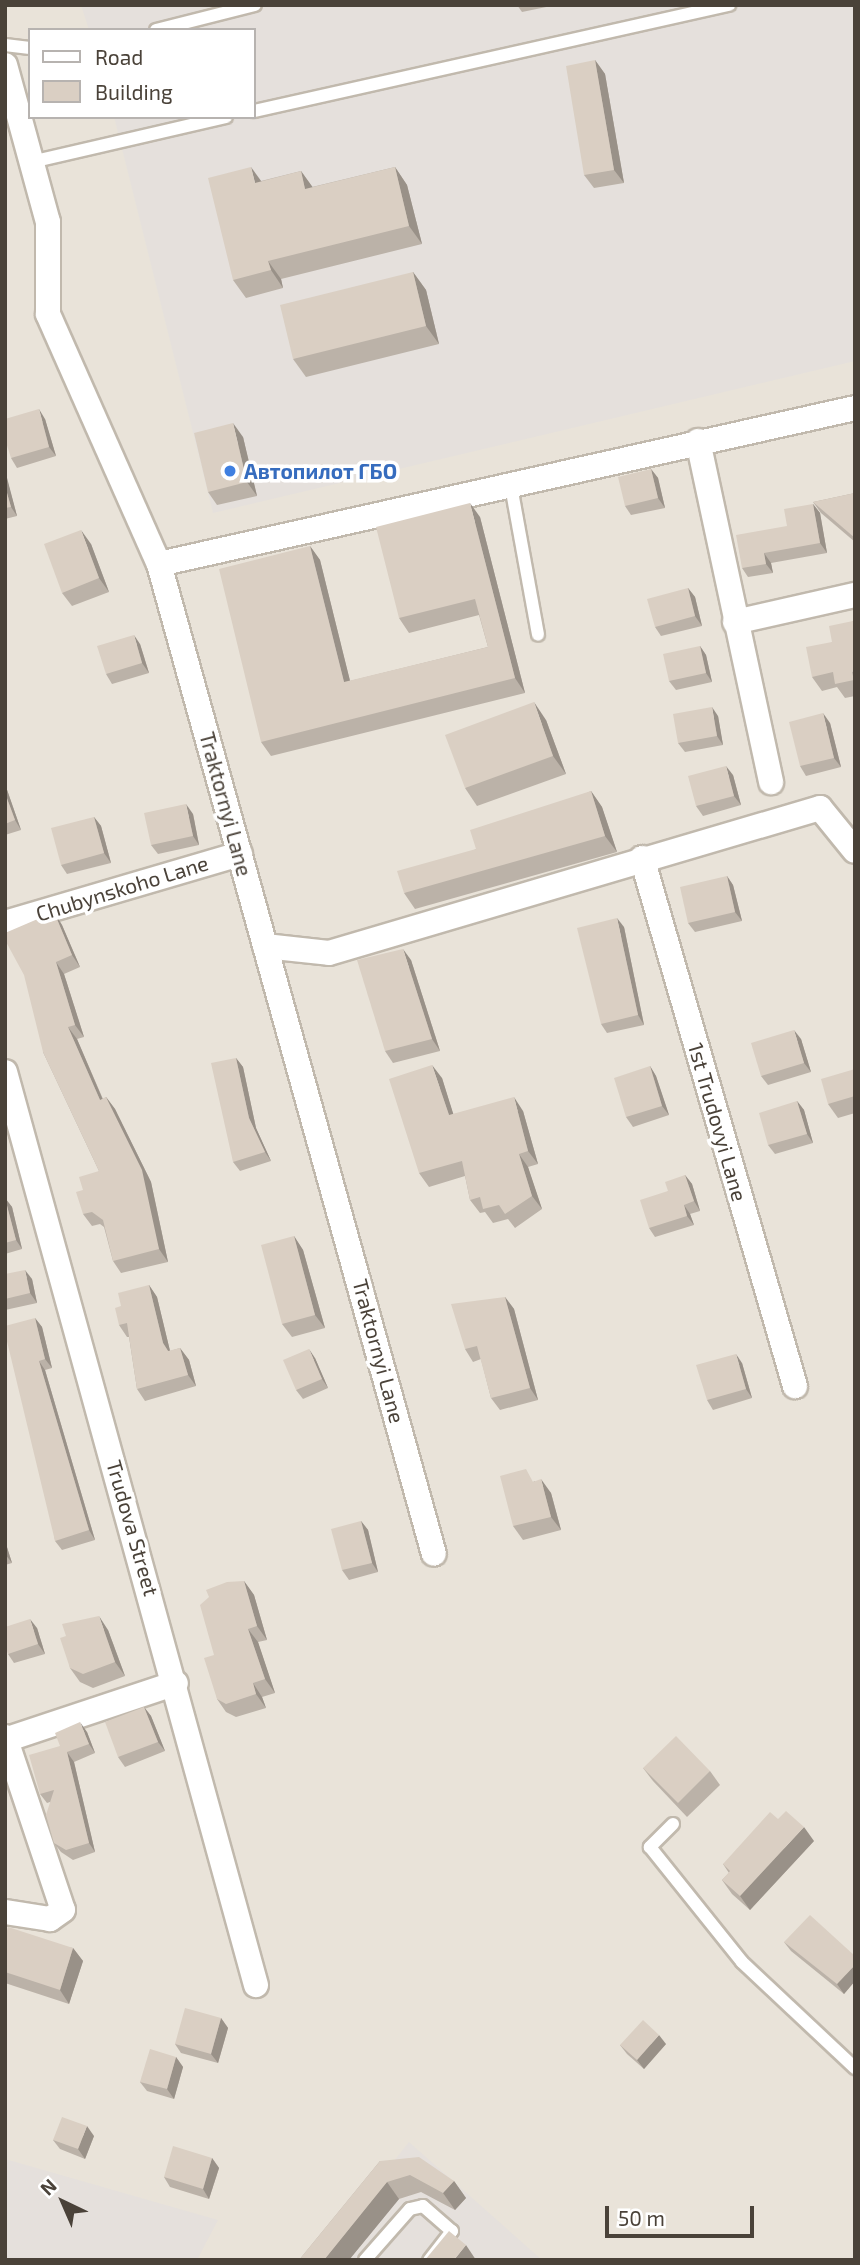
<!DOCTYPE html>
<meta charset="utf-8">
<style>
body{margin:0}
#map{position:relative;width:860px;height:2265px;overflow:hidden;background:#f5f1eb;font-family:"Exo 2",sans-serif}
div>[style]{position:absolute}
.residential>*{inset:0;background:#e9e3d9}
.industrial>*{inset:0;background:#e5e0dc}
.roads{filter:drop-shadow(2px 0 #c1b9ad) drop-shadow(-2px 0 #c1b9ad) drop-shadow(0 2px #c1b9ad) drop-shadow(0 -2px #c1b9ad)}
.service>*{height:12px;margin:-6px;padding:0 6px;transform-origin:6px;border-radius:6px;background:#fff}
.minor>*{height:24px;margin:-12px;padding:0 12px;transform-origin:12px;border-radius:12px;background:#fff}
.wall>*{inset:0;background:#bbb2a8}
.shaded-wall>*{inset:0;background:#999188}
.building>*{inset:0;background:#dacfc3}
.dots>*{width:19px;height:19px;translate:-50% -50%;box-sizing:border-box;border:4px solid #fff;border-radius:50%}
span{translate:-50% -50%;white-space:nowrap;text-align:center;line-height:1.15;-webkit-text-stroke:7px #fff;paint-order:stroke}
.shop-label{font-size:21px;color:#366cbe;font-weight:700}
.left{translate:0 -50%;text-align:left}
.street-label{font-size:21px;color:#4a4239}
.frame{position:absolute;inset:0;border:7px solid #4a4239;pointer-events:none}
.legend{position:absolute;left:28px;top:28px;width:228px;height:91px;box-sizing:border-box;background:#fff;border:2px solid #b7b3b0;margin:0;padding:9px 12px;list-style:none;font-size:21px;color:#4a4239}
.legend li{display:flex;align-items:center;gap:14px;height:35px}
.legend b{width:35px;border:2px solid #b7b3b0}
.north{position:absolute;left:28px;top:2167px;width:70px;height:70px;-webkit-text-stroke:5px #fff;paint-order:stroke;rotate:316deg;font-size:19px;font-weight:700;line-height:28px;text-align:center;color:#4a4239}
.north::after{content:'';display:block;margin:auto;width:24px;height:32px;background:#4a4239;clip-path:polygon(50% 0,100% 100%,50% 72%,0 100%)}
.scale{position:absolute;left:605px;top:2206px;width:149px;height:32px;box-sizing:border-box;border:4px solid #4a4239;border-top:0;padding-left:9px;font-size:21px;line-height:24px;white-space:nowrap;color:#4a4239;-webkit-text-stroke:5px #fff;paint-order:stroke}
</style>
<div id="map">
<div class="residential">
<i style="clip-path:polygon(evenodd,5px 5px,855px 5px,855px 2260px,5px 2260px,5px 5px,30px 30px,254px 30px,254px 117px,30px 117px,30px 30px)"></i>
</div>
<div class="industrial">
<i style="clip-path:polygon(81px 5px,855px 5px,855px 361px,213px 513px,114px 117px,254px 117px,254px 30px,89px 30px)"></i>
<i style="clip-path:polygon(409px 2142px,542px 2260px,315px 2260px)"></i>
<i style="clip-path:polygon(5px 2159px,218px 2220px,197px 2260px,5px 2260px)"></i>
</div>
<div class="roads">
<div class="service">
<i style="left:156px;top:30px;width:102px;rotate:-14.2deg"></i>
<i style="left:5px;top:45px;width:25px;rotate:7deg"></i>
<i style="left:254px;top:111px;width:487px;rotate:-12.6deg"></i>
<i style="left:31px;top:162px;width:200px;rotate:-13deg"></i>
<i style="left:511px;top:486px;width:151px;rotate:79.7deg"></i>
<i style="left:673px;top:1824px;width:33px;rotate:135deg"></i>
<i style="left:650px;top:1847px;width:147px;rotate:51.3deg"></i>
<i style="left:742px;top:1962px;width:155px;rotate:43.2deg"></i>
<i style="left:365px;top:2260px;width:68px;rotate:-48.6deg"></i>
<i style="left:410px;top:2209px;width:13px;rotate:-13deg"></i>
<i style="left:423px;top:2206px;width:38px;rotate:41deg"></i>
<i style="left:452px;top:2231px;width:37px;rotate:128deg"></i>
</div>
<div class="minor">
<i style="left:5px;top:65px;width:163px;rotate:74.7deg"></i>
<i style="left:48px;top:222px;width:92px;rotate:90deg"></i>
<i style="left:48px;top:314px;width:274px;rotate:66.1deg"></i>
<i style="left:159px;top:564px;width:1027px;rotate:74.48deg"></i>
<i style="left:698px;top:441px;width:349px;rotate:77.9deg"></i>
<i style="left:159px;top:564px;width:713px;rotate:-12.63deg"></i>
<i style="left:735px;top:622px;width:123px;rotate:-12.7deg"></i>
<i style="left:642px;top:858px;width:550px;rotate:73.84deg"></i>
<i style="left:5px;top:923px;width:245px;rotate:-16.4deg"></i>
<i style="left:265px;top:946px;width:64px;rotate:6.2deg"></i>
<i style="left:329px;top:953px;width:512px;rotate:-16.45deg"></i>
<i style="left:820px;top:808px;width:55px;rotate:50.9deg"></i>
<i style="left:5px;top:1072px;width:947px;rotate:74.63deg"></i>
<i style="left:5px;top:1737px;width:182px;rotate:71.5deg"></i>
<i style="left:63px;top:1910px;width:16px;rotate:145deg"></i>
<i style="left:50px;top:1919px;width:46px;rotate:-171.2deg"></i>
<i style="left:5px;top:1740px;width:180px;rotate:-18.4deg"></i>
</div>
</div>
<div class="wall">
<i style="clip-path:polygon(517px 5px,556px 5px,522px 12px)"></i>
<i style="clip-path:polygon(595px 60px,605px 74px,624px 183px,594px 188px,584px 175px)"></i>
<i style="clip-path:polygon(395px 167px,407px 185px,422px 244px,281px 279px,283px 288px,246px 298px,233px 280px,261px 181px,301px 171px,312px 187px)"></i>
<i style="clip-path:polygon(413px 272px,426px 290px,439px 344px,306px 377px,293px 359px)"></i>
<i style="clip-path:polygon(45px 419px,56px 456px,17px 468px,11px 458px)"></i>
<i style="clip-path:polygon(243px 437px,257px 496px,217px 505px,208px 492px)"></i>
<i style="clip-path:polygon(651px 469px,658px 478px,665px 508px,631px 515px,625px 506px)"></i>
<i style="clip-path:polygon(5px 472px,17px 516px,5px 519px)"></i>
<i style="clip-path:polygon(855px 493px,855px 542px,821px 513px,813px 502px)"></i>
<i style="clip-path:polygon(813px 504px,820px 513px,827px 553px,771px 563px,773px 573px,748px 577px,742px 568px)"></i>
<i style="clip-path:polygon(480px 517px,525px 693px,271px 756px,261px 742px,310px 546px,320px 560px,350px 681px,488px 647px,479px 615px,409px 633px,399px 618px)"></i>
<i style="clip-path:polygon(91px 544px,109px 592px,72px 606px,62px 593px)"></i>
<i style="clip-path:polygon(688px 588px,695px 597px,702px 626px,661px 636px,655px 627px)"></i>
<i style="clip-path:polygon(853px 621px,855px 623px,855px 696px,845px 698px,837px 687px,822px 691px,812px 677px,832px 642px)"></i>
<i style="clip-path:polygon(140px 644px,149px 673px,112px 684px,106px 674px)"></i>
<i style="clip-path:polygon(700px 646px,706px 655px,712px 682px,676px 690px,669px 681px)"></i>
<i style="clip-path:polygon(718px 716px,723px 745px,685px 752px,678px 743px)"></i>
<i style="clip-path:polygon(546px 720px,566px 774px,477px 806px,465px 788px)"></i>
<i style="clip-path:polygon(830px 723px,841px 767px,806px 776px,800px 766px)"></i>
<i style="clip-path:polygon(733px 775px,741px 805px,703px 816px,696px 806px)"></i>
<i style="clip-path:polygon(5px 784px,21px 830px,5px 835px)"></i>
<i style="clip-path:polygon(591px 791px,602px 807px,617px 852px,415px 909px,404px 893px,476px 849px)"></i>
<i style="clip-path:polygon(193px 814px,199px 845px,158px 854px,151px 845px)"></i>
<i style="clip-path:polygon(94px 817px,101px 826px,111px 863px,67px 874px,61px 865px)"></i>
<i style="clip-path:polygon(727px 876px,733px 885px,742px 921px,695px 932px,688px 923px)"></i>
<i style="clip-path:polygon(54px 912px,62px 925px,80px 967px,64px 974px,84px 1037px,77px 1039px,103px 1099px,106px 1097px,115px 1109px,151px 1182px,168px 1262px,121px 1273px,113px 1261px,104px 1227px,100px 1224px,92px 1226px,83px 1214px,83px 1190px,99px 1171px,43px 1052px)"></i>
<i style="clip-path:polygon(624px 927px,644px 1025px,607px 1033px,601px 1024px)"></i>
<i style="clip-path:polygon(411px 960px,440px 1051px,393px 1063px,385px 1051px)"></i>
<i style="clip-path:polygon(801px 1039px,811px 1072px,768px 1085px,761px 1076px)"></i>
<i style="clip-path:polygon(236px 1058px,243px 1067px,256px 1128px,271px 1161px,240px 1171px,233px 1162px)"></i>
<i style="clip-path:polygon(650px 1066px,656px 1076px,669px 1115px,633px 1127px,626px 1117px)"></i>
<i style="clip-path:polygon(855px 1069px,855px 1113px,838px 1118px,828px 1104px)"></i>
<i style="clip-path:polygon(442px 1078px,453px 1114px,523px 1111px,538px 1164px,528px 1167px,542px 1209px,515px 1228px,508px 1219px,493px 1223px,485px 1212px,480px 1213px,470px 1200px,465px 1176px,429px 1187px,419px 1173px)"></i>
<i style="clip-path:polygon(797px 1101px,804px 1110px,813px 1143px,775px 1154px,768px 1145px)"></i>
<i style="clip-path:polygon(685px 1175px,692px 1184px,700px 1211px,690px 1214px,694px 1225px,655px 1237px,649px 1228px,668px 1191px)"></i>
<i style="clip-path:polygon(5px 1198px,12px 1207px,22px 1249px,5px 1254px)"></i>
<i style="clip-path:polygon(294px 1236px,303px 1250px,325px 1328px,292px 1337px,282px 1324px)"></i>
<i style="clip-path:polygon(5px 1274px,32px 1279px,37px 1303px,5px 1310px)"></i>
<i style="clip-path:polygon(149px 1285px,157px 1297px,170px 1351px,180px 1348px,189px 1360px,196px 1386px,145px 1401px,137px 1389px,129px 1337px,127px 1337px,119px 1325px,121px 1306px)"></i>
<i style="clip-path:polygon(505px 1297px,514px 1309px,538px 1400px,500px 1410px,491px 1398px,481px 1359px,473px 1362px,465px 1349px)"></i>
<i style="clip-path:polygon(35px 1318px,42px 1327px,52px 1368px,45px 1370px,95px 1540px,62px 1550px,55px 1541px)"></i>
<i style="clip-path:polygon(315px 1358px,328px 1388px,303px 1399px,296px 1390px)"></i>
<i style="clip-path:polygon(742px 1363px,752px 1398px,713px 1410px,707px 1400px)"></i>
<i style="clip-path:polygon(534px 1481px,551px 1493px,561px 1530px,523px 1540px,513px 1526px)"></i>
<i style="clip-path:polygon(361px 1521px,368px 1530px,378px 1572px,349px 1580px,342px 1570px)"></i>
<i style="clip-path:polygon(5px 1541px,12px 1563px,5px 1565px)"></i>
<i style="clip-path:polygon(244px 1581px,254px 1595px,267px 1640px,258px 1642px,275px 1693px,262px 1697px,266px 1708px,236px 1717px,226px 1712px,217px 1699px,214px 1655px)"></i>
<i style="clip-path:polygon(37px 1628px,45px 1654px,14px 1663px,8px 1654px)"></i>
<i style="clip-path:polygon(108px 1630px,125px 1676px,93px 1688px,80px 1682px,70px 1668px,66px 1636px)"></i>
<i style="clip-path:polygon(144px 1707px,151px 1716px,165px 1751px,125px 1767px,118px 1757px)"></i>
<i style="clip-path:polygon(87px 1732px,95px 1753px,74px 1762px,95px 1852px,73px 1860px,61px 1852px,54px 1843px,50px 1802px,47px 1803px,40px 1794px,60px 1746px)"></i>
<i style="clip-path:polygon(643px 1768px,710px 1771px,720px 1785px,687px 1817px,653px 1781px)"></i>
<i style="clip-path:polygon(814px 1841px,750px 1910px,732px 1894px,722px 1880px,729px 1873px,723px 1864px)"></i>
<i style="clip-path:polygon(5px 1937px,73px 1948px,83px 1961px,69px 2004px,5px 1983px)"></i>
<i style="clip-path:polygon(784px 1942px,855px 1956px,855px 1981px,844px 1994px,791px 1951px)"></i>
<i style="clip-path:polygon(221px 2018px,228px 2028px,218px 2063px,181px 2053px,175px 2044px)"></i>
<i style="clip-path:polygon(666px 2044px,644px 2069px,627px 2054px,620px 2045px)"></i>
<i style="clip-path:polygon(176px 2057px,183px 2067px,174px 2099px,147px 2091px,140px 2082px)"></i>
<i style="clip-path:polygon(94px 2136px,85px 2159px,60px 2149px,53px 2140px)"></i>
<i style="clip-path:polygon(212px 2158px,219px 2168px,209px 2199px,170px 2187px,164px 2177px)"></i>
<i style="clip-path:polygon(380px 2161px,454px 2181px,466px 2198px,455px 2210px,421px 2192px,399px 2199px,349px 2260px,299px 2260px)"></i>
</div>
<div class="shaded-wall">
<i style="clip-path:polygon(595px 60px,605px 74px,624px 183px,614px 170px)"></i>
<i style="clip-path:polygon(251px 167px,264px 185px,255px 183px)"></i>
<i style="clip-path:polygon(395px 167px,407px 185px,422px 244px,409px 226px)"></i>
<i style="clip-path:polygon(301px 171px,314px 189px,305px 189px)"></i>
<i style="clip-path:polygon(268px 261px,281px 279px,283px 288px,271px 270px)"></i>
<i style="clip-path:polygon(413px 272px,426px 290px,439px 344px,426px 326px)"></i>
<i style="clip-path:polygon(39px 409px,45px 419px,56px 456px,49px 447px)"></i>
<i style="clip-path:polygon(233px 423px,243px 437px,257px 496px,247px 482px)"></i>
<i style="clip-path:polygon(651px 469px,658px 478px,665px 508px,658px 498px)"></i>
<i style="clip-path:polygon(5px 472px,6px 474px,17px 516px,11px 507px,5px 486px)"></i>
<i style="clip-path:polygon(470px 503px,480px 517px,525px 693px,515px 678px)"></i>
<i style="clip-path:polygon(813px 504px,820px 513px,827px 553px,820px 543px)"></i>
<i style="clip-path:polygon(81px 530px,91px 544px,109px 592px,99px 578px)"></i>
<i style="clip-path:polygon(310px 546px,320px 560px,354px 697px,344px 682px)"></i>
<i style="clip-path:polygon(764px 553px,771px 563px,773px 573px,766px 564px)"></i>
<i style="clip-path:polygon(688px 588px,695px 597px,702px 626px,695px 616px)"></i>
<i style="clip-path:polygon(134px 635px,140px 644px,149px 673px,142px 663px)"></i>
<i style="clip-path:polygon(700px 646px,706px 655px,712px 682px,706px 673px)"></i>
<i style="clip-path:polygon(534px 702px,546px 720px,566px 774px,553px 756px)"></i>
<i style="clip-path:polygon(712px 707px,718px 716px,723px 745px,717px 736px)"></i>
<i style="clip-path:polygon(823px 713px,830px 723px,841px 767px,834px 758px)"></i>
<i style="clip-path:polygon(726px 766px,733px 775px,741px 805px,734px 796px)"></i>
<i style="clip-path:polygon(5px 784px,21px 830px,15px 820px,5px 793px)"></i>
<i style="clip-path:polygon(591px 791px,602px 807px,617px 852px,605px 836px)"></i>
<i style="clip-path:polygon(186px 804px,193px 814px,199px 845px,193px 836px)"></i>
<i style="clip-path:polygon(94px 817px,101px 826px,111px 863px,104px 853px)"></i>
<i style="clip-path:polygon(727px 876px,733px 885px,742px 921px,735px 912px)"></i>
<i style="clip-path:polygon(54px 912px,62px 925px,80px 967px,72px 955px)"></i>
<i style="clip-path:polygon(617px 918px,624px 927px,644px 1025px,638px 1015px)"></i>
<i style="clip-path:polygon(403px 949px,411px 960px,440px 1051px,432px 1039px)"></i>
<i style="clip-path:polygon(56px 962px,64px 974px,84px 1037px,75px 1025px)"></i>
<i style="clip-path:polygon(68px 1027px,77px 1039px,108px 1112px,100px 1100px)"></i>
<i style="clip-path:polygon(794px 1030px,801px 1039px,811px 1072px,804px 1063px)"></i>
<i style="clip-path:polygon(236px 1058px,243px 1067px,256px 1128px,271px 1161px,265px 1152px,249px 1118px)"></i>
<i style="clip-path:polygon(432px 1065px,442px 1078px,458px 1129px,449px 1115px)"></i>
<i style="clip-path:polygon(650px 1066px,656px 1076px,669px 1115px,662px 1106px)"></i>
<i style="clip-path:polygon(106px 1097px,115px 1109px,151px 1182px,168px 1262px,159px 1249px)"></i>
<i style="clip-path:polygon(514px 1097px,523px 1111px,538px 1164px,528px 1151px)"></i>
<i style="clip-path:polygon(797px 1101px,804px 1110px,813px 1143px,807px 1134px)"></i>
<i style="clip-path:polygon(519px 1154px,528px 1167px,542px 1209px,532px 1196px)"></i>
<i style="clip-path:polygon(685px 1175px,692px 1184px,700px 1211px,694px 1201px)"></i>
<i style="clip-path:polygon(5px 1198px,12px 1207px,22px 1249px,16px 1240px)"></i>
<i style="clip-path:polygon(684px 1205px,690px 1214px,694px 1225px,687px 1216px)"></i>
<i style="clip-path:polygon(294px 1236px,303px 1250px,325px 1328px,315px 1315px)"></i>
<i style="clip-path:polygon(25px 1270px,32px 1279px,37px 1303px,30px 1293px)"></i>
<i style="clip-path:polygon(149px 1285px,157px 1297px,171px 1355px,176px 1363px,163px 1343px)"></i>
<i style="clip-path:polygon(505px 1297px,514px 1309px,538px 1400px,530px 1388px)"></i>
<i style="clip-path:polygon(35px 1318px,42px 1327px,52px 1368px,45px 1359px)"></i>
<i style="clip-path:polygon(180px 1348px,189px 1360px,196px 1386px,188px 1375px)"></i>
<i style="clip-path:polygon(309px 1349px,315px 1358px,328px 1388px,322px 1379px)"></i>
<i style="clip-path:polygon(736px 1354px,742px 1363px,752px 1398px,746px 1389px)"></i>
<i style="clip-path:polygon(39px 1361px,45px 1370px,95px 1540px,89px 1530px)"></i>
<i style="clip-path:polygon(541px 1479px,551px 1493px,561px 1530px,551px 1517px)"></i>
<i style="clip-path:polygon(361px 1521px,368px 1530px,378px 1572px,372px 1563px)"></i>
<i style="clip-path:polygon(5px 1541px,12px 1563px,5px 1554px)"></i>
<i style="clip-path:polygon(244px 1581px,254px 1595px,267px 1640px,257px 1626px)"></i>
<i style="clip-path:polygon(99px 1616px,108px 1630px,125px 1676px,115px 1662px)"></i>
<i style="clip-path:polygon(30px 1619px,37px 1628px,45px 1654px,38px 1644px)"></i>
<i style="clip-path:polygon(248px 1629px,258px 1642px,275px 1693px,265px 1679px)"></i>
<i style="clip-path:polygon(253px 1683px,262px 1697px,266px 1708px,256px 1694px)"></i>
<i style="clip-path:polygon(144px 1707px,151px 1716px,165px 1751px,158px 1742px)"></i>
<i style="clip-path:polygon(80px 1722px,87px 1732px,95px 1753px,89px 1744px)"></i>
<i style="clip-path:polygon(67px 1752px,74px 1762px,95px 1852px,89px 1843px)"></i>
<i style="clip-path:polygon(804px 1827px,814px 1841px,750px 1910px,740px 1896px)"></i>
<i style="clip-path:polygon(73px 1948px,83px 1961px,69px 2004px,60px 1990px)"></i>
<i style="clip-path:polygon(855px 1965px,855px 1981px,844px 1994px,837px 1984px)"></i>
<i style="clip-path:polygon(221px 2018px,228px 2028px,218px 2063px,211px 2054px)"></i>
<i style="clip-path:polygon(659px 2035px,666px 2044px,644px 2069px,637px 2060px)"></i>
<i style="clip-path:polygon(176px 2057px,183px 2067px,174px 2099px,167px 2089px)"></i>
<i style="clip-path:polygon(87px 2126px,94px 2136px,85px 2159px,78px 2149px)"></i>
<i style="clip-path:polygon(212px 2158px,219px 2168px,209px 2199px,203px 2189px)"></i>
<i style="clip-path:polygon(454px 2181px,466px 2198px,455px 2210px,443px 2193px)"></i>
<i style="clip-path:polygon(387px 2182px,399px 2199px,349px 2260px,324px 2260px)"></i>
<i style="clip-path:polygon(466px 2245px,476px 2260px,454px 2260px)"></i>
</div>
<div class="building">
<i style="clip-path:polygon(595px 60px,614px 170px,584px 175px,566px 66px)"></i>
<i style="clip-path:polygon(251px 167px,255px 183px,301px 171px,305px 189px,395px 167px,409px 226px,268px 261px,271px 270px,233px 280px,208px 178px)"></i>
<i style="clip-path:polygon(413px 272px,426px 326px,293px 359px,280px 305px)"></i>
<i style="clip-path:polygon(39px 409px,49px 447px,11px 458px,5px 439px,5px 419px)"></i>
<i style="clip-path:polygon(233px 423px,247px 482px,208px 492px,194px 433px)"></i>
<i style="clip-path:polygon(651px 469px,658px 498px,625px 506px,618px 477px)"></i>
<i style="clip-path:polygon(5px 486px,11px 507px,5px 508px)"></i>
<i style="clip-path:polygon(855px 493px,855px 538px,813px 502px)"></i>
<i style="clip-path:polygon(470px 503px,515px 678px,261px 742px,219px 569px,310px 546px,344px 682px,488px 647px,475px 599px,399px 618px,376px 527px)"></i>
<i style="clip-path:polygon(813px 504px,820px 543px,764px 553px,766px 564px,742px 568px,736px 535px,787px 526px,784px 509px)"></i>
<i style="clip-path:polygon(81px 530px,99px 578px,62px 593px,44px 544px)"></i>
<i style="clip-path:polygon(688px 588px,695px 616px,655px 627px,647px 599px)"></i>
<i style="clip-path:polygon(853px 621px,855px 627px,855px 671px,852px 672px,854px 680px,835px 684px,833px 672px,812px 677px,806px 647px,832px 642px,829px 626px)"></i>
<i style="clip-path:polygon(134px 635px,142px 663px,106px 674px,97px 646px)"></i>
<i style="clip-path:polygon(700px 646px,706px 673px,669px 681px,663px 654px)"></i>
<i style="clip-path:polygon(534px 702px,553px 756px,465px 788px,445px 735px)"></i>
<i style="clip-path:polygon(712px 707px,717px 736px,678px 743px,673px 714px)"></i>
<i style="clip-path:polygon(823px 713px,834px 758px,800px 766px,789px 722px)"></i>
<i style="clip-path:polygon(726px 766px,734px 796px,696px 806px,688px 776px)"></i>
<i style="clip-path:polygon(591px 791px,605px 836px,404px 893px,397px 871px,476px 849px,470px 830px)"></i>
<i style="clip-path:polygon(5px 793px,15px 820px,5px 824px)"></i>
<i style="clip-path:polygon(186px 804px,193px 836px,151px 845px,144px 813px)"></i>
<i style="clip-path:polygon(94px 817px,104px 853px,61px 865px,51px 828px)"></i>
<i style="clip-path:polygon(727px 876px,735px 912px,688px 923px,680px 887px)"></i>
<i style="clip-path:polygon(54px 912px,72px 955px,56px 962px,75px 1025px,68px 1027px,100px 1100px,106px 1097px,142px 1170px,159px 1249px,113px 1261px,103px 1220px,92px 1212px,83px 1214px,76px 1192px,83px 1190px,79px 1177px,99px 1171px,43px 1052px,24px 975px,5px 940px,5px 933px)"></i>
<i style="clip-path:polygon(617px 918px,638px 1015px,601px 1024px,577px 928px)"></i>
<i style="clip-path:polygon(403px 949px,432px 1039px,385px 1051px,357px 960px)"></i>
<i style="clip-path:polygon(794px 1030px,804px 1063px,761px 1076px,751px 1043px)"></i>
<i style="clip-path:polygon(236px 1058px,249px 1118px,265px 1152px,233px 1162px,211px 1063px)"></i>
<i style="clip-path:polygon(432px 1065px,449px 1115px,514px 1097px,528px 1151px,519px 1154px,532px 1196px,505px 1214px,499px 1205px,483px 1209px,480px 1197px,470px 1200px,462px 1161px,419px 1173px,389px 1079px)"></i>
<i style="clip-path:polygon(650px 1066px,662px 1106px,626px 1117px,614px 1078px)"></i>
<i style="clip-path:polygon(855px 1069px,855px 1096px,828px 1104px,821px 1079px)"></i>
<i style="clip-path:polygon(797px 1101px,807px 1134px,768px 1145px,759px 1113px)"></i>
<i style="clip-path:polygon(685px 1175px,694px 1201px,684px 1205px,687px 1216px,649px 1228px,640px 1200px,668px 1191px,665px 1182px)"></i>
<i style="clip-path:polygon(5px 1198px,16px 1240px,5px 1243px)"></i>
<i style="clip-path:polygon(294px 1236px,315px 1315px,282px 1324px,261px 1245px)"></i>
<i style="clip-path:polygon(25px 1270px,30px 1293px,5px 1299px,5px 1274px)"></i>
<i style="clip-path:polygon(149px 1285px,163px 1343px,168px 1351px,180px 1348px,188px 1375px,137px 1389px,127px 1323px,119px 1325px,115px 1308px,121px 1306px,118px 1293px)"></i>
<i style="clip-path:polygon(505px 1297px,530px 1388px,491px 1398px,477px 1346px,465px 1349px,451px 1304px)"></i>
<i style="clip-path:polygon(35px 1318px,45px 1359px,39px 1361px,89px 1530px,55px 1541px,5px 1333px,5px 1326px)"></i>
<i style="clip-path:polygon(309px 1349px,322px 1379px,296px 1390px,283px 1360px)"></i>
<i style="clip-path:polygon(736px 1354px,746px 1389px,707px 1400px,696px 1365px)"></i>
<i style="clip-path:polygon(526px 1469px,533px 1482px,541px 1479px,551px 1517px,513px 1526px,500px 1476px)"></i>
<i style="clip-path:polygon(361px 1521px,372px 1563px,342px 1570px,331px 1529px)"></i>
<i style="clip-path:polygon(244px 1581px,257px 1626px,248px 1629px,265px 1679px,253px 1683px,256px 1694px,226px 1704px,217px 1699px,204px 1658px,214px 1655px,200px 1605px,209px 1597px,206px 1590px,227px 1582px)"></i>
<i style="clip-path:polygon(99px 1616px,115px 1662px,83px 1674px,70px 1668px,60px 1638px,66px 1636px,62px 1624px)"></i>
<i style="clip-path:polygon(30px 1619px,38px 1644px,8px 1654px,5px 1646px,5px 1627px)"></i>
<i style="clip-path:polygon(144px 1707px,158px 1742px,118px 1757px,105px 1722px)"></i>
<i style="clip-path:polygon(80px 1722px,89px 1744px,67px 1752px,89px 1843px,66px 1850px,54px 1843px,46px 1815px,54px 1790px,40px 1794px,29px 1755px,60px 1746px,55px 1733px)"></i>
<i style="clip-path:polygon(676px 1736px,710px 1771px,678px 1803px,643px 1768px)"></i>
<i style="clip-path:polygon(786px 1811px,804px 1827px,740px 1896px,722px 1880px,730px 1871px,723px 1864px,770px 1812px,778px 1819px)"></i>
<i style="clip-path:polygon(810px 1915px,855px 1956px,855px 1965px,837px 1984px,784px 1942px)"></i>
<i style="clip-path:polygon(8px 1927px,73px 1948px,60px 1990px,5px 1972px,5px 1937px)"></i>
<i style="clip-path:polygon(185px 2008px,221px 2018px,211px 2054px,175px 2044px)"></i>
<i style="clip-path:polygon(643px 2020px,659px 2035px,637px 2060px,620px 2045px)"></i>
<i style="clip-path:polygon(150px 2049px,176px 2057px,167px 2089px,140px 2082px)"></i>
<i style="clip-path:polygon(62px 2117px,87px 2126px,78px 2149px,53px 2140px)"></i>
<i style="clip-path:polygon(173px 2146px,212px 2158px,203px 2189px,164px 2177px)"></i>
<i style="clip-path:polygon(419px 2157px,454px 2181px,443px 2193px,410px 2175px,387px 2182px,324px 2260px,299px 2260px,380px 2161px)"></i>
<i style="clip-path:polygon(449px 2231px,466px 2245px,454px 2260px,425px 2260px)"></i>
</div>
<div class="dots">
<i style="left:230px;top:471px;background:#3f7fe0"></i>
</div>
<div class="shop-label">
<span class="left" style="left:244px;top:471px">Автопилот ГБО</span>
</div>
<div class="street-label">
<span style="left:226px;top:804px;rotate:75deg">Traktornyi Lane</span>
<span style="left:122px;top:888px;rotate:-17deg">Chubynskoho Lane</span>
<span style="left:718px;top:1122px;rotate:74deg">1st Trudovyi Lane</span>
<span style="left:379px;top:1351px;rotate:75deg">Traktornyi Lane</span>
<span style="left:133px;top:1528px;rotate:74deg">Trudova Street</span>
</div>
<div class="frame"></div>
<ul class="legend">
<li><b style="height:9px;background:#fff"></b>Road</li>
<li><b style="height:19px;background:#dacfc3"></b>Building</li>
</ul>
<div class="north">N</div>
<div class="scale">50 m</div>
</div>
